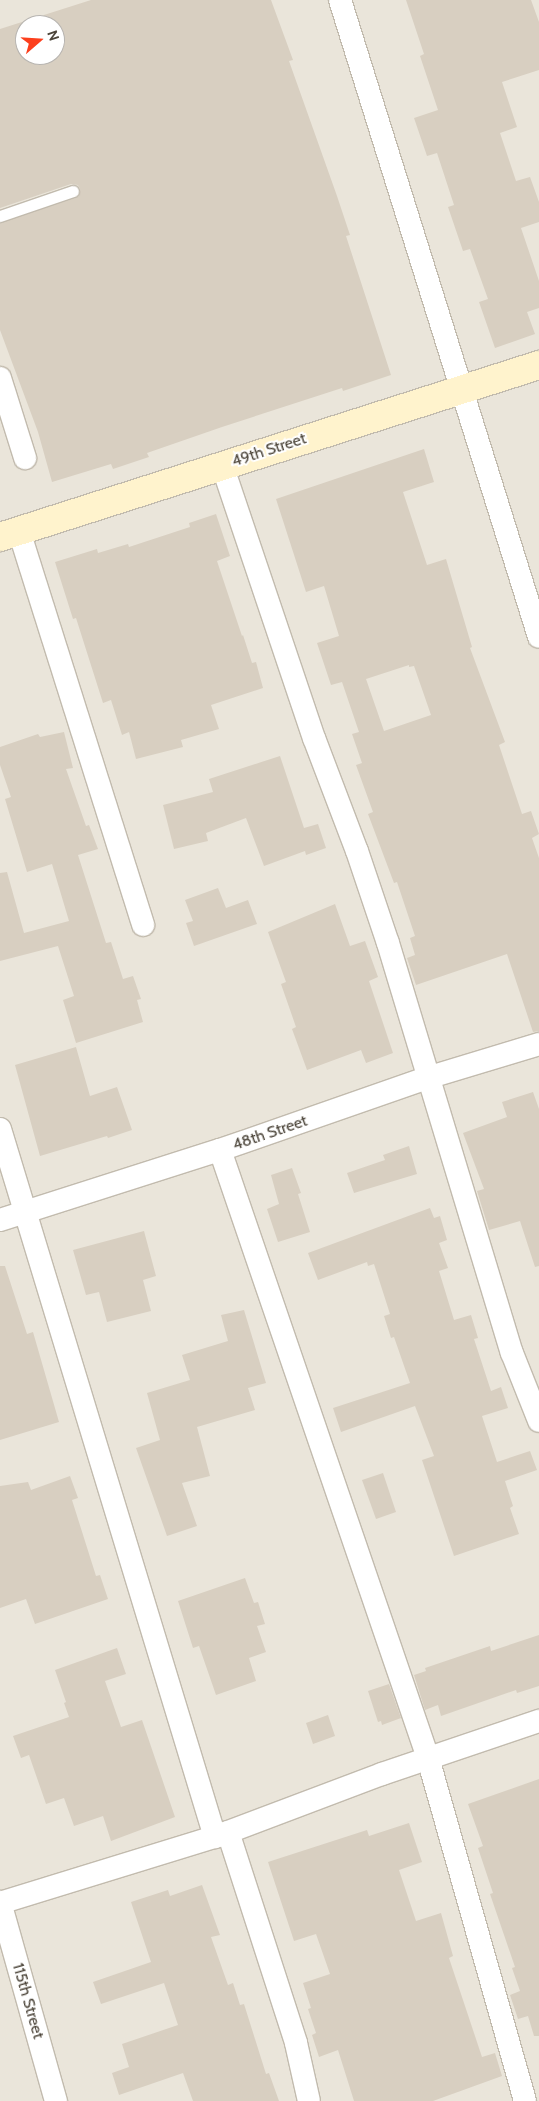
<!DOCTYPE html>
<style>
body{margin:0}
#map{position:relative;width:539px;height:2101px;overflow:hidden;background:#f6f3ec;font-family:Cabin,sans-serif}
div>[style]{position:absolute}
.residential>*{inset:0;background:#eae5da}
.building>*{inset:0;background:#d8cfc1}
.roads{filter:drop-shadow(1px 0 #c2bbae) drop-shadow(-1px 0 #c2bbae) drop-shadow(0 1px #c2bbae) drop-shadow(0 -1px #c2bbae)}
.lane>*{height:11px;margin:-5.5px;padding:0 5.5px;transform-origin:5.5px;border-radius:5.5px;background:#fff}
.street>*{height:22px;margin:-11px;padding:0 11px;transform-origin:11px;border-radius:11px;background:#fff}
.secondary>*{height:28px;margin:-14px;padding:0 14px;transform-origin:14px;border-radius:14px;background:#fff3cd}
span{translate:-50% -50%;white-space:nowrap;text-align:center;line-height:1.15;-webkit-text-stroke:4px #fff;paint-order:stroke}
.street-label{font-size:16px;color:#4b4439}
.north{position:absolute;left:15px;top:15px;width:50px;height:50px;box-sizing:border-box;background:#fff;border:1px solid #b7b4b0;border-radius:50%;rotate:71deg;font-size:14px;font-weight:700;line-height:20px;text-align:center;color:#4b4439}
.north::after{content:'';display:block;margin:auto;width:18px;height:22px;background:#fc3f1d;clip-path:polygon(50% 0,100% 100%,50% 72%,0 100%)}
</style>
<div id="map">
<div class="residential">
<i style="clip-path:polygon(evenodd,0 0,539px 0,539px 2101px,0 2101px,0 0,25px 25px,55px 25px,55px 55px,25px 55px,25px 25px)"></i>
</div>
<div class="building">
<i style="clip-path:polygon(evenodd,91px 0,271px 0,293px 60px,289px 61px,337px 196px,350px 235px,346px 236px,391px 375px,343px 391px,342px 388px,222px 427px,147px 453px,149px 457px,113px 469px,111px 464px,52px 482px,38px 432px,0 330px,0 223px,75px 198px,79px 196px,80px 189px,78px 185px,71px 184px,0 208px,0 29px,91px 0,25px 25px,55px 25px,55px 55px,25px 55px,25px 25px)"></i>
<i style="clip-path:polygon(406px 0,531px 0,539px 22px,539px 70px,502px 82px,517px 127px,500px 133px,516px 181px,530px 177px,539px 202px,539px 222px,521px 228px,539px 281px,539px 308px,527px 312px,535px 334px,495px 348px,479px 302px,488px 299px,470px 249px,463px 251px,448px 207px,454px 205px,437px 153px,427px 156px,414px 118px,438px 110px,420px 56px,424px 54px)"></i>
<i style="clip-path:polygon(evenodd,424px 449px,434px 482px,403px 492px,427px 565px,446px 559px,472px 647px,470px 648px,505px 742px,499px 745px,522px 814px,531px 811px,539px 834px,532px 838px,539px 858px,539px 1031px,533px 1032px,507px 954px,416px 985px,407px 958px,415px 955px,410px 938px,415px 936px,397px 882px,394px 883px,368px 814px,373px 812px,356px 765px,362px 763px,352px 734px,359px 732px,342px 682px,331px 685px,317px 643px,339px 636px,324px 586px,306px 592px,276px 499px,424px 449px,409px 665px,409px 667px,414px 666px,431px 715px,384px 731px,366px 679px,409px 665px)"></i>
<i style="clip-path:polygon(216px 514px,230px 556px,217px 561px,242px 636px,243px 635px,252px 663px,256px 662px,263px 688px,211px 705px,219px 729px,181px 740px,183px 747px,136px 759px,129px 732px,122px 735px,111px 700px,103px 703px,76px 618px,73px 619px,55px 562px,97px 549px,98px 553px,128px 544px,129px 547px,190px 527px,189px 523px)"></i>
<i style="clip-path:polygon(64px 732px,73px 768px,66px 769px,86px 826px,89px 825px,98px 849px,78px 855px,106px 943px,111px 942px,123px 979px,133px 976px,141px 999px,137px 1000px,143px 1022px,76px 1043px,63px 1000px,74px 996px,58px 946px,0 961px,0 873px,7px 872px,24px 933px,69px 921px,52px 864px,27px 872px,5px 799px,11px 797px,0 765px,0 747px,38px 734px,40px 737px)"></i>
<i style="clip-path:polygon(280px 756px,304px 828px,318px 824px,326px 848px,306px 855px,305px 851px,264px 866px,246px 818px,206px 833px,208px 841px,174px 849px,163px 805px,213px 792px,209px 779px)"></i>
<i style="clip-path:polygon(218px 888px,226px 908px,248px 900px,257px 924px,194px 946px,186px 923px,193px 921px,185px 900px)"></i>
<i style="clip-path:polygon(335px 904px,350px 946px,365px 941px,378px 977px,369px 981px,393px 1053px,366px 1063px,361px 1050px,307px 1070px,292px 1029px,296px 1027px,281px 984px,286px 982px,268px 932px)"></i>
<i style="clip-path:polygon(76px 1047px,90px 1096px,117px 1087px,132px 1130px,108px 1138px,107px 1136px,40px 1156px,15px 1065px)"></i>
<i style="clip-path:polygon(533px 1092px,539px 1109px,539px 1266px,535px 1267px,520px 1221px,489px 1230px,477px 1191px,484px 1189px,463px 1133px,507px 1117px,502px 1102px)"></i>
<i style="clip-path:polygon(409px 1146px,417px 1174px,354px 1193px,347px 1173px,385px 1160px,383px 1155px)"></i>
<i style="clip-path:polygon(292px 1168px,301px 1193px,298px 1194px,310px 1232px,278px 1242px,267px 1209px,279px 1204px,271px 1175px)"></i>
<i style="clip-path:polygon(430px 1208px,434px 1218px,440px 1216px,447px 1240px,439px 1243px,448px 1268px,439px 1271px,454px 1320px,471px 1315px,478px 1338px,474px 1339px,491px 1391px,501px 1387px,508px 1408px,482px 1416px,497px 1462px,530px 1451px,537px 1470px,505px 1481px,513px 1506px,510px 1508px,519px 1534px,454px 1556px,422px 1460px,434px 1456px,415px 1406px,341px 1432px,333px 1408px,410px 1383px,394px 1337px,391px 1338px,384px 1316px,390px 1314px,374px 1264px,368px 1266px,367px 1262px,318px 1280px,308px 1253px)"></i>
<i style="clip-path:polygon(144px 1231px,156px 1276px,143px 1280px,151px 1311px,107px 1322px,99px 1292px,86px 1295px,73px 1250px)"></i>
<i style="clip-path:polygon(0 1266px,5px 1266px,27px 1334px,33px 1332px,59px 1422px,0 1440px)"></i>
<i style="clip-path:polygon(244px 1310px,266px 1383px,248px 1388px,255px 1410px,197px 1427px,210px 1476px,182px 1483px,197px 1526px,167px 1536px,136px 1448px,160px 1440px,147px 1393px,190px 1380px,182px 1355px,228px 1341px,221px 1315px)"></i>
<i style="clip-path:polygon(383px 1473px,396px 1512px,376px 1519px,362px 1480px)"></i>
<i style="clip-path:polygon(70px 1476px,78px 1498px,72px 1500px,96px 1576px,100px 1575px,108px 1599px,35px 1624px,26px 1599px,0 1608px,0 1486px,28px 1482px,31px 1490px)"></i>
<i style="clip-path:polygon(245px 1578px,254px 1603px,258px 1602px,265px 1624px,257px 1626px,266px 1652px,249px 1658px,256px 1681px,216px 1695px,199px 1646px,193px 1648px,178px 1601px)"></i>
<i style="clip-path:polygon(539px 1635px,539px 1686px,517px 1693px,516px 1690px,441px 1716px,438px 1705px,425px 1710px,414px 1675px,426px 1671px,425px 1668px,490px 1646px,491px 1651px)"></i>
<i style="clip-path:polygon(117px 1648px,126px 1674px,105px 1681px,121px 1727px,142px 1720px,175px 1817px,111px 1841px,103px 1816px,74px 1826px,64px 1798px,46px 1804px,29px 1755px,21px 1758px,13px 1736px,69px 1717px,64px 1703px,66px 1702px,55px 1670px)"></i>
<i style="clip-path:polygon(389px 1684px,401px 1718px,382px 1725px,381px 1721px,378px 1722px,368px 1691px)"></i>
<i style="clip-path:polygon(328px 1715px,335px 1736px,313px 1744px,306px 1723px)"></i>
<i style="clip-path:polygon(539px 1779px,539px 2036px,534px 2036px,528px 2016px,518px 2019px,510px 1995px,520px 1991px,512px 1968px,515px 1967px,490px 1894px,493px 1893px,478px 1848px,483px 1846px,468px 1804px)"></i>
<i style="clip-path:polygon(409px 1823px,422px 1862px,399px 1870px,416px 1921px,441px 1913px,453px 1956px,449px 1958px,482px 2057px,495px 2053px,502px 2076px,433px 2101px,354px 2101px,338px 2050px,319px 2057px,312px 2035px,316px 2033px,308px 2009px,311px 2008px,303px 1983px,330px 1974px,316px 1934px,294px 1941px,268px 1862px,367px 1830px,369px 1836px)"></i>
<i style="clip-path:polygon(202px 1885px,220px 1935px,211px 1937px,228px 1985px,233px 1983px,240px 2005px,244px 2004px,266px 2074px,269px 2073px,279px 2101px,193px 2101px,183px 2073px,119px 2095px,112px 2073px,129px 2067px,122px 2044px,178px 2025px,164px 1983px,101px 2004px,93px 1982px,151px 1962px,131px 1902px,168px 1890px,170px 1896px)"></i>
</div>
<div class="roads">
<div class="lane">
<i style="left:0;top:216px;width:77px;rotate:-18.9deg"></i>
</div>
<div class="street">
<i style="left:340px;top:0;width:667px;rotate:72.65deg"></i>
<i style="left:0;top:378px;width:84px;rotate:72.6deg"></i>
<i style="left:222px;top:465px;width:288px;rotate:71.4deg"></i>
<i style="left:314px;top:738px;width:121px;rotate:69.2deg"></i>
<i style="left:357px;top:851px;width:97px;rotate:71.4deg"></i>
<i style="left:388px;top:943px;width:428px;rotate:73.2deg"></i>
<i style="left:512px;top:1353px;width:73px;rotate:68.3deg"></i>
<i style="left:19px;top:531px;width:413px;rotate:72.5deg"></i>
<i style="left:0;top:1129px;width:740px;rotate:73.11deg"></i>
<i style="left:220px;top:1150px;width:643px;rotate:71.11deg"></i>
<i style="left:428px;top:1758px;width:356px;rotate:74.2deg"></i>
<i style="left:0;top:1220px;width:231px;rotate:-17.7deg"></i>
<i style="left:220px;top:1150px;width:222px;rotate:-19.2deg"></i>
<i style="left:430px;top:1077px;width:114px;rotate:-16.8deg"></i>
<i style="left:228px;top:1832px;width:222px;rotate:72.1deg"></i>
<i style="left:296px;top:2043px;width:59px;rotate:77.4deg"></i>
<i style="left:0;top:1902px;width:207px;rotate:74.3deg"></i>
<i style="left:0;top:1903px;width:225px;rotate:-17.1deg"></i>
<i style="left:215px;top:1837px;width:178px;rotate:-20.7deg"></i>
<i style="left:382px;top:1774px;width:166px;rotate:-18.7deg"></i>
</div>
<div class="secondary">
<i style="left:0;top:537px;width:566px;rotate:-17.7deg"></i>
</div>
</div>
<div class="street-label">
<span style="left:269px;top:450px;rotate:-18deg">49th Street</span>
<span style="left:270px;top:1133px;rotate:-19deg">48th Street</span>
<span style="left:28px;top:2001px;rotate:74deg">115th Street</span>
</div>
<div class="north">N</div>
</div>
